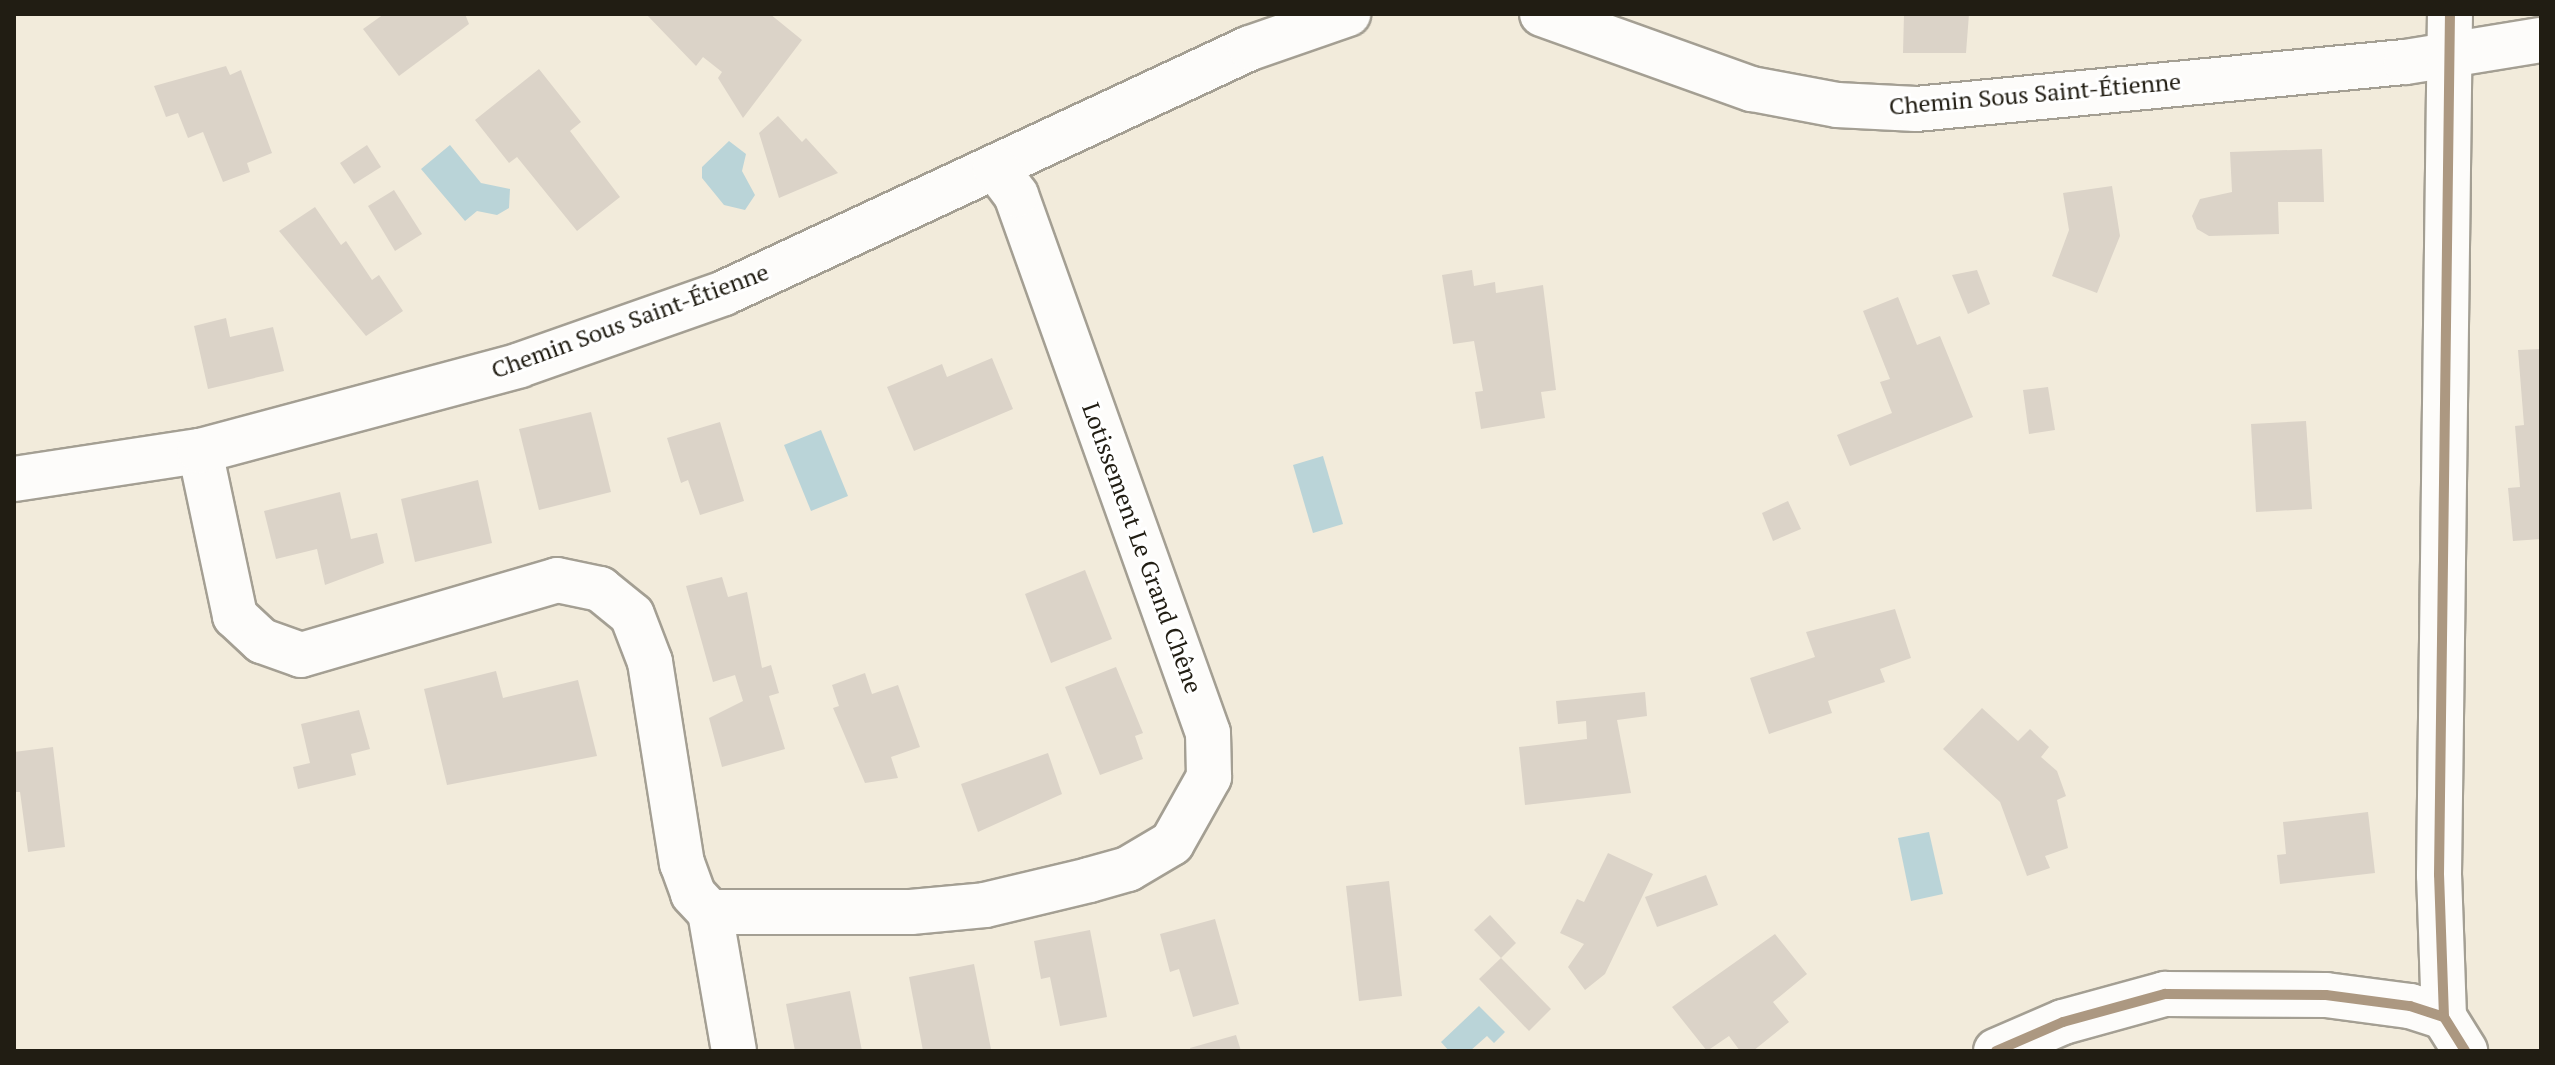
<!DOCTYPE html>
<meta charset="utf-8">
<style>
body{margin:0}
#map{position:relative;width:2555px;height:1065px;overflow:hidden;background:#f2ebdb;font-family:"PT Serif",serif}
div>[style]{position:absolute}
.water>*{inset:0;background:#bad4d8}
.building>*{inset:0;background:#dbd3c8}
.roads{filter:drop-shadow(2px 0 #a49f93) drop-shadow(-2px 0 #a49f93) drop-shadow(0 2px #a49f93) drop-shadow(0 -2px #a49f93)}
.minor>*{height:44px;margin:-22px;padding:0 22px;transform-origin:22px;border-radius:22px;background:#fdfcfa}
.bus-1>*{height:10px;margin:-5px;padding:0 5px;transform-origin:5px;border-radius:5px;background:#ac9881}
span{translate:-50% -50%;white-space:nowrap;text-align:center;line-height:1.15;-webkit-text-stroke:6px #fff;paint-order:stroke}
.street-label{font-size:24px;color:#211d13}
.frame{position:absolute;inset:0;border:16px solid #211d13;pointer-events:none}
</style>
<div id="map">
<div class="water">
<i style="clip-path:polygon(729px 141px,746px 154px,742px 171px,755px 195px,745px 210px,724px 205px,702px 178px,702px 167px)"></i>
<i style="clip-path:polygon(450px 145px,481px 183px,510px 189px,509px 208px,497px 215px,477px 211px,465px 221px,421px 169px)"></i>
<i style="clip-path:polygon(821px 430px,848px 496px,811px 511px,784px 445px)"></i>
<i style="clip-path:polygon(1323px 456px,1343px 524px,1313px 533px,1293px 465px)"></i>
<i style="clip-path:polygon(1929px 832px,1943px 894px,1911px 901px,1898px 838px)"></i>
<i style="clip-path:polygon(1479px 1006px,1505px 1032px,1494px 1043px,1487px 1036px,1470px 1051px,1449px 1051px,1441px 1042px)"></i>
</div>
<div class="building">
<i style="clip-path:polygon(384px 14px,465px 14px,469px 24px,399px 76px,363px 29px)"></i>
<i style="clip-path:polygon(646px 14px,770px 14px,802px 40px,743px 118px,718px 78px,722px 72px,703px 57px,696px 66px)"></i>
<i style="clip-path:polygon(1904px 14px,1969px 14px,1966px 53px,1903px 53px)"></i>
<i style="clip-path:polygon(226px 66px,230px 75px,241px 70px,272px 153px,247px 163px,250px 172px,223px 182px,203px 132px,188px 138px,178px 113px,166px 117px,154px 86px)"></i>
<i style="clip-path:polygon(539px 69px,581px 122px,570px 131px,620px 197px,577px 231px,517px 157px,509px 163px,475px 120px)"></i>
<i style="clip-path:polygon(778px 116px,802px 142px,806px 138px,838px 173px,779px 198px,759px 133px)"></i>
<i style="clip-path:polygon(367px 145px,381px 167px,354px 184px,340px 163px)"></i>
<i style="clip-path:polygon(2322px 149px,2324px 202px,2278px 202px,2279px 234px,2209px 236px,2197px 229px,2192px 216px,2200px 199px,2232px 192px,2230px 152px)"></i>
<i style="clip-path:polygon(2112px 186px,2120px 236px,2097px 293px,2052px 276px,2069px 230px,2063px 193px)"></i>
<i style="clip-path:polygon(394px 190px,422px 234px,395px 251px,368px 206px)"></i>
<i style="clip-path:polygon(315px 207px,341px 245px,346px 241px,372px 280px,379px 275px,403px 311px,366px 336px,279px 231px)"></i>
<i style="clip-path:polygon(1472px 270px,1474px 286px,1495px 282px,1496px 293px,1543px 285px,1556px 390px,1541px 392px,1545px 418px,1481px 429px,1475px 392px,1483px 391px,1474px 341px,1453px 344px,1442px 275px)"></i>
<i style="clip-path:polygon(1977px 270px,1990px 304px,1968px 314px,1952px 275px)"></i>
<i style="clip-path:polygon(1898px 297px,1917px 345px,1940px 336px,1973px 417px,1850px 466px,1837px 435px,1892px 413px,1880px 382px,1890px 379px,1863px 311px)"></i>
<i style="clip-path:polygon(226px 318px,230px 337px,273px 327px,284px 371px,208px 389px,194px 326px)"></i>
<i style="clip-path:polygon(2541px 349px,2541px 539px,2513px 541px,2508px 488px,2520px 487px,2515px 426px,2524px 425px,2518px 350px)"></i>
<i style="clip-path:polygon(992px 358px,1013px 409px,914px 451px,887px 387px,942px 364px,947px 377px)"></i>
<i style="clip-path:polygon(2048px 387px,2055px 430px,2029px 434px,2023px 390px)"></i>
<i style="clip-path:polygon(591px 412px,611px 492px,539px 510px,519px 429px)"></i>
<i style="clip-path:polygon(2306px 421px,2312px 509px,2256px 512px,2251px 424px)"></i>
<i style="clip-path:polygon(720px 422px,744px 501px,700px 515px,688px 480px,681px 483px,667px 438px)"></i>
<i style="clip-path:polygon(478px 480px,492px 543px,415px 562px,401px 499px)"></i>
<i style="clip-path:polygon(340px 492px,351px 539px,377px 533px,384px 563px,325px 585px,317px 549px,276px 559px,264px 511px)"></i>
<i style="clip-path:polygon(1788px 501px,1801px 529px,1773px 541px,1762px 513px)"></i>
<i style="clip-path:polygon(1085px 570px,1112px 639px,1051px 663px,1025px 594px)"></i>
<i style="clip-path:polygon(722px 577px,728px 597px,747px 592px,762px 668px,771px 665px,779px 693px,769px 696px,785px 749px,722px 767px,709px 718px,743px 701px,735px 675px,713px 682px,686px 586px)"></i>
<i style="clip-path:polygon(1895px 609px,1911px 658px,1880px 669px,1885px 682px,1828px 701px,1832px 713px,1769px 734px,1750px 678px,1815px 657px,1806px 632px)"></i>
<i style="clip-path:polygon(1116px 667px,1143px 733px,1135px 736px,1143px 759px,1100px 775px,1065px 687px)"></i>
<i style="clip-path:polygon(496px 671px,503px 698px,578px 680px,597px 756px,447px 785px,424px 689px)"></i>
<i style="clip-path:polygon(865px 673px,872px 694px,898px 685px,920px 747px,891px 757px,898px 778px,865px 783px,833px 708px,839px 706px,832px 685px)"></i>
<i style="clip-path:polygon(1645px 692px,1647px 716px,1617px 720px,1631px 793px,1525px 805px,1519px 747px,1587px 739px,1586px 721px,1558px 724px,1556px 701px)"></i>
<i style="clip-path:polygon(1982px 708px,2018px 741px,2030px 729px,2049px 747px,2041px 757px,2057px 771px,2066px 796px,2057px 800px,2068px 848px,2045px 856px,2050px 868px,2027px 876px,2000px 802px,1943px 749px)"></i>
<i style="clip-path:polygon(359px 710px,370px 749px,351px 754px,356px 775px,298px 789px,293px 767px,310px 763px,301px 724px)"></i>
<i style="clip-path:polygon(53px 747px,65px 847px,28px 852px,20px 792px,14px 792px,14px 752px)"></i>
<i style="clip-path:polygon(1048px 753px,1062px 794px,978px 832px,961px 784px)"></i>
<i style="clip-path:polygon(2368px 812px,2375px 873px,2280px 884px,2277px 855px,2286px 854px,2283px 822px)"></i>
<i style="clip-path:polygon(1608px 853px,1653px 874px,1605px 974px,1585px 990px,1568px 967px,1584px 944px,1560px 933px,1577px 899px,1584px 902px)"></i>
<i style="clip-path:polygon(1706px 875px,1718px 905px,1657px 927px,1645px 897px)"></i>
<i style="clip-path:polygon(1389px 881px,1402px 996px,1359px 1001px,1346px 886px)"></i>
<i style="clip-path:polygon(1490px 915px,1516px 943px,1501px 958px,1474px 930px)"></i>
<i style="clip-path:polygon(1215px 919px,1239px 1004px,1193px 1017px,1179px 969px,1170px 972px,1160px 934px)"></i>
<i style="clip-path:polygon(1090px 930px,1107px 1017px,1060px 1026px,1050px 977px,1041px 979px,1034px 941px)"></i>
<i style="clip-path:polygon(1775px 934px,1807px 974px,1773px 1002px,1789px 1022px,1753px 1051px,1740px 1051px,1729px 1036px,1707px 1051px,1672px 1007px)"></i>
<i style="clip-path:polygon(1501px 958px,1551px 1009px,1529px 1031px,1479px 979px)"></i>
<i style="clip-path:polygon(974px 964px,991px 1049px,923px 1051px,909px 977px)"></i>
<i style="clip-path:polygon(850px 991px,862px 1051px,795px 1051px,786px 1004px)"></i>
<i style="clip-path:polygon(1236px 1035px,1241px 1051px,1191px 1051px,1190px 1048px)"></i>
</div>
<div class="roads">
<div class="minor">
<i style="left:1542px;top:14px;width:223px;rotate:19.7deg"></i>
<i style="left:1752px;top:89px;width:86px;rotate:10.7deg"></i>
<i style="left:1837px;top:105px;width:79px;rotate:2.9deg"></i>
<i style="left:1916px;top:109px;width:492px;rotate:-5.5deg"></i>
<i style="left:2406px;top:62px;width:137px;rotate:-9.3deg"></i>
<i style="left:200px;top:451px;width:169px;rotate:78deg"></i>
<i style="left:235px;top:616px;width:37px;rotate:43deg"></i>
<i style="left:262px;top:641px;width:41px;rotate:19.7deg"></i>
<i style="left:301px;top:655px;width:267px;rotate:-16.3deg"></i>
<i style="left:557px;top:580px;width:44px;rotate:11.8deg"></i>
<i style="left:600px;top:589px;width:41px;rotate:39.1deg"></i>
<i style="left:632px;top:615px;width:50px;rotate:69deg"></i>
<i style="left:650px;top:662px;width:204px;rotate:81deg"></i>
<i style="left:682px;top:863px;width:33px;rotate:70deg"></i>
<i style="left:693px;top:894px;width:25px;rotate:47deg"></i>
<i style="left:710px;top:912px;width:141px;rotate:80.2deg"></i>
<i style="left:14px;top:479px;width:188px;rotate:-8.6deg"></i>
<i style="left:200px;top:451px;width:331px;rotate:-15deg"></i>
<i style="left:520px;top:365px;width:216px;rotate:-19.4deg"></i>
<i style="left:724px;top:293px;width:580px;rotate:-24.98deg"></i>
<i style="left:1250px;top:48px;width:104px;rotate:-19.1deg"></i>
<i style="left:710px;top:912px;width:201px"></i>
<i style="left:911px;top:912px;width:74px;rotate:-5.4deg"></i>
<i style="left:985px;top:905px;width:107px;rotate:-13.5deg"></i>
<i style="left:1089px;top:880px;width:41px;rotate:-15.8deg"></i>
<i style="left:1128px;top:869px;width:51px;rotate:-30.6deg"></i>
<i style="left:1172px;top:843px;width:76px;rotate:-60.7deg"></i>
<i style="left:1209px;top:777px;width:44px;rotate:-91.3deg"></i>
<i style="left:1208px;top:733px;width:571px;rotate:-109.64deg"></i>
<i style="left:1016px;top:195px;width:35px;rotate:-127deg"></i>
<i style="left:2444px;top:1017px;width:142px;rotate:-92deg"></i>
<i style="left:2439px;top:875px;width:861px;rotate:-89.27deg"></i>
<i style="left:1996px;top:1051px;width:73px;rotate:-23.4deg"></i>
<i style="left:2063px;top:1022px;width:106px;rotate:-15.4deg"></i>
<i style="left:2165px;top:994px;width:161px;rotate:0.4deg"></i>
<i style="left:2326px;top:995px;width:85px;rotate:7.5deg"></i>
<i style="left:2410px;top:1006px;width:36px;rotate:18deg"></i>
<i style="left:2444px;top:1017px;width:40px;rotate:58deg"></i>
</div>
</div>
<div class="bus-1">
<i style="left:2444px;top:1017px;width:142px;rotate:-92deg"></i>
<i style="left:2439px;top:875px;width:861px;rotate:-89.27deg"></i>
<i style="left:1996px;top:1051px;width:73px;rotate:-23.4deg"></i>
<i style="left:2063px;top:1022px;width:106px;rotate:-15.4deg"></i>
<i style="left:2165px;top:994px;width:161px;rotate:0.4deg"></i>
<i style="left:2326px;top:995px;width:85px;rotate:7.5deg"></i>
<i style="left:2410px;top:1006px;width:36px;rotate:18deg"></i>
<i style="left:2444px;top:1017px;width:40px;rotate:58deg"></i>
</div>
<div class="street-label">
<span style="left:2035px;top:94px;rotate:-5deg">Chemin Sous Saint-Étienne</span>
<span style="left:630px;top:321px;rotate:-20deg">Chemin Sous Saint-Étienne</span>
<span style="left:1142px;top:548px;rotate:70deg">Lotissement Le Grand Chêne</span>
</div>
<div class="frame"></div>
</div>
